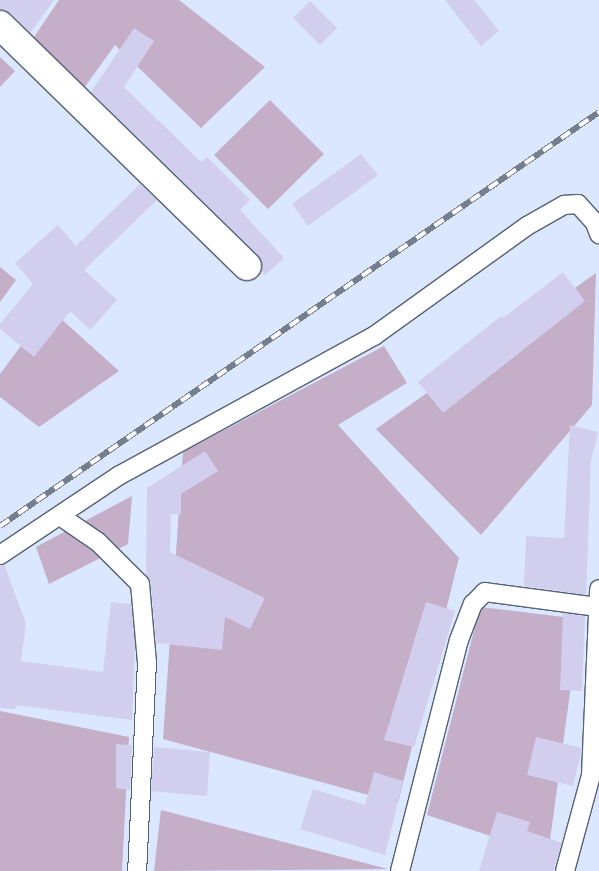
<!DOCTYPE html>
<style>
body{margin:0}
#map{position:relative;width:599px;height:871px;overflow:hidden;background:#dae7fe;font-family:Jost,sans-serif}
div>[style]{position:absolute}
.forest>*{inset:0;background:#c4aec8}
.building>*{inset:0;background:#d2ceee}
.roads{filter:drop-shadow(1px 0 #566175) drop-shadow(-1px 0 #566175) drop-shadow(0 1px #566175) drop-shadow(0 -1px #566175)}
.lane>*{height:18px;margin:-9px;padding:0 9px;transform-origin:9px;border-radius:9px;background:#fff}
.street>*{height:28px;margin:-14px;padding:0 14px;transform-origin:14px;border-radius:14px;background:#fff}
.rail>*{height:5.5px;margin-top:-2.75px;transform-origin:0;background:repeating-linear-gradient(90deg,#fff 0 11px,#757e8d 0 22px);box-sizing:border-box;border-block:1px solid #757e8d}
span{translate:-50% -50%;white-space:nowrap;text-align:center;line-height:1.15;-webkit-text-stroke:4px #fff;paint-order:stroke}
</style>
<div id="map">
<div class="forest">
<i style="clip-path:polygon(59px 0,179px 0,265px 67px,201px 128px,115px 45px,84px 88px,32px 40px)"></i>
<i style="clip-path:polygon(0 57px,15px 71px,0 87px)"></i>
<i style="clip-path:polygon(270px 100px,324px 154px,268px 209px,214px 155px)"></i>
<i style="clip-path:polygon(0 267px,16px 280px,0 302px)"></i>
<i style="clip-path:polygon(596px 273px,592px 405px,481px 535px,376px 429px)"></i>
<i style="clip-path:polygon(49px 308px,119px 371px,39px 427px,0 397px,0 374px)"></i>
<i style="clip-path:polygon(384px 346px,407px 383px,338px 425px,459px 558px,398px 803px,163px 739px,183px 452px)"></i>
<i style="clip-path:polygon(132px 496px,128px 544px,49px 584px,36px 547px)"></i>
<i style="clip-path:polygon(480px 607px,580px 619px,548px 855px,427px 815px)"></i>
<i style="clip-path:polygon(0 711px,129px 737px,122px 871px,0 871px)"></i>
<i style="clip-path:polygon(161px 810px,388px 869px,154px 871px)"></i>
</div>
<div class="building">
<i style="clip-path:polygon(0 0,54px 0,30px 33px,11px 14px,0 10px)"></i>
<i style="clip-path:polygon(445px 0,474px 0,499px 31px,481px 46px)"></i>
<i style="clip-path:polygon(310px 1px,337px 28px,320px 45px,293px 18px)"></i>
<i style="clip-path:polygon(134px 28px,154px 41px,124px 87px,201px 162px,207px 157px,250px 200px,240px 210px,284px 258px,264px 276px,258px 255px,91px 92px)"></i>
<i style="clip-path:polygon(361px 154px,378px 175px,308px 226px,292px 204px)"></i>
<i style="clip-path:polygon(140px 184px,157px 200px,84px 270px,117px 300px,90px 330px,70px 311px,34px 357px,0 329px,0 324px,33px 284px,15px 263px,58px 225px,76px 246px)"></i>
<i style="clip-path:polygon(563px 272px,585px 301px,443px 413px,418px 382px,501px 316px,503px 318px)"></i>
<i style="clip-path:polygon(570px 425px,598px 432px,591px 460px,586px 595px,524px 586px,526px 536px,564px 538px)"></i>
<i style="clip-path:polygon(205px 451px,218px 471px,181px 494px,181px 514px,171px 514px,170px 552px,265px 598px,250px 629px,225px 617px,222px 650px,156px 643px,151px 583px,146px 575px,147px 488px)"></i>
<i style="clip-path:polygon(4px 564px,26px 624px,21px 661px,103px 672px,111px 602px,131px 604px,135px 642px,132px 720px,16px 705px,15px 709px,0 708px,0 566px)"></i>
<i style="clip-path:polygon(426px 602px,455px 611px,414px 747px,384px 740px)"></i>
<i style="clip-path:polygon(563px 613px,585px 616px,582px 691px,560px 690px)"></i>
<i style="clip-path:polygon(536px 737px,582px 748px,573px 786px,527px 775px)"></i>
<i style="clip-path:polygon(116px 744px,132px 745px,130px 790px,116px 788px)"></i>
<i style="clip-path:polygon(154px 747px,210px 752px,207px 796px,151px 791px)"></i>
<i style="clip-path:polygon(374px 772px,403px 781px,385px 855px,300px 829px,313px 789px,365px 805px)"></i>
<i style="clip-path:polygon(497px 812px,530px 822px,527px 831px,562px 843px,553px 871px,479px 871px)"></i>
</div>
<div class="roads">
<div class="lane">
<i style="left:60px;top:516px;width:46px;rotate:34.4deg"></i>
<i style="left:98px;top:542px;width:59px;rotate:45deg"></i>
<i style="left:140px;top:584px;width:78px;rotate:84.9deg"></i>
<i style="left:147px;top:662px;width:209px;rotate:92.7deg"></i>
<i style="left:0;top:555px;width:144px;rotate:-33.7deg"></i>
<i style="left:120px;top:475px;width:290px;rotate:-28.7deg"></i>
<i style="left:374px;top:336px;width:188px;rotate:-35.7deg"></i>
<i style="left:527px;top:226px;width:43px;rotate:-29.6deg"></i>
<i style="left:564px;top:205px;width:14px;rotate:-4deg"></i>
<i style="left:578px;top:204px;width:25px;rotate:48deg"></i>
<i style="left:595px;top:223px;width:12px;rotate:70deg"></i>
<i style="left:400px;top:871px;width:238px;rotate:-75.7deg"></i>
<i style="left:459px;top:640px;width:39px;rotate:-69deg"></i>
<i style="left:473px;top:604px;width:17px;rotate:-45deg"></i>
<i style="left:485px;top:592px;width:114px;rotate:7.6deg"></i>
<i style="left:565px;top:871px;width:99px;rotate:-74.8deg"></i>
<i style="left:591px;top:775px;width:186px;rotate:-87.5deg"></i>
</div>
<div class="street">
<i style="left:0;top:25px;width:345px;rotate:44.3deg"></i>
</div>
</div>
<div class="rail">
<i style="left:0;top:526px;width:728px;rotate:-34.65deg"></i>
</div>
</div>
